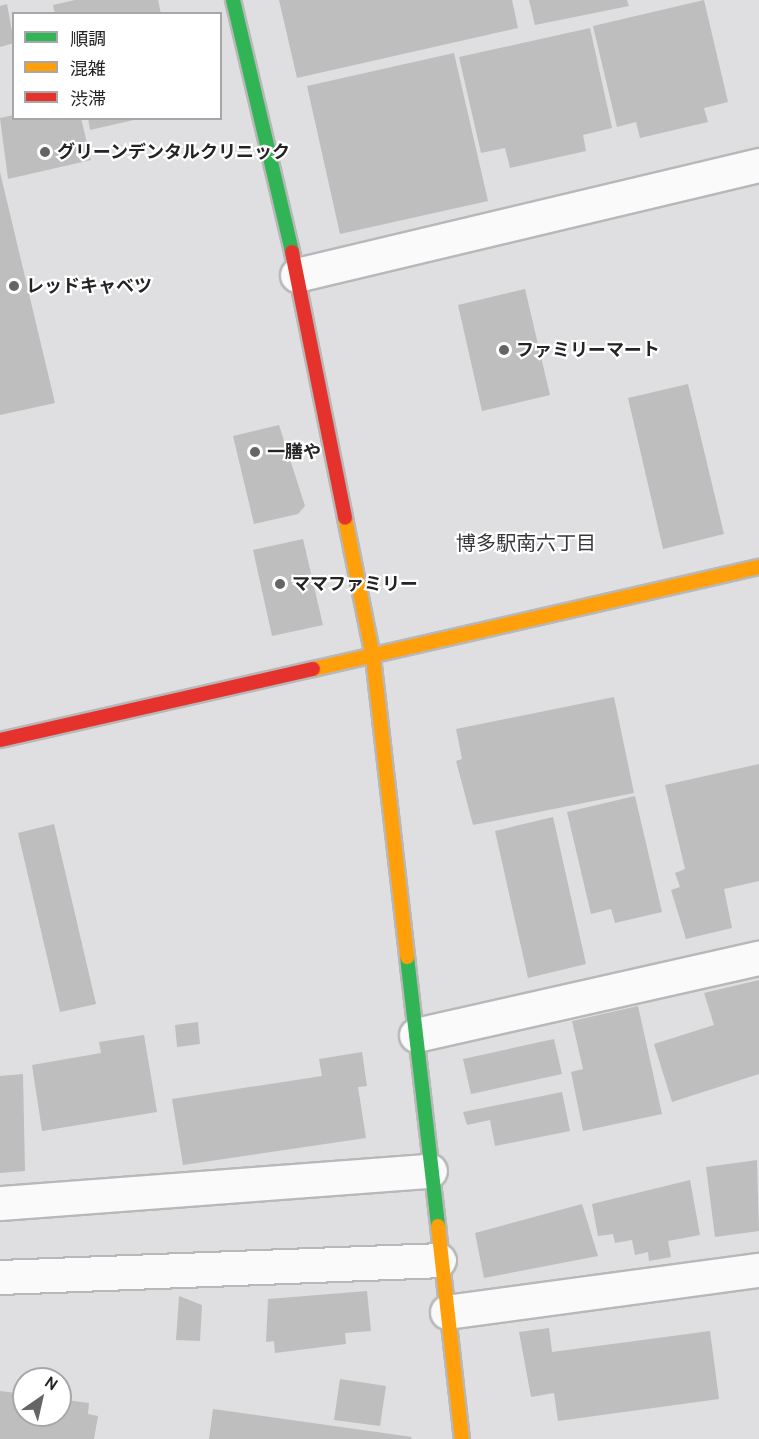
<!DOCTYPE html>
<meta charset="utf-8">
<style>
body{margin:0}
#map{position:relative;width:759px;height:1439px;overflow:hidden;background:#dfdee0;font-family:Cabin,"Noto Sans JP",sans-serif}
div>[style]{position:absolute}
.building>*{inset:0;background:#bfbebe}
.roads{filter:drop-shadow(2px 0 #b8b8b9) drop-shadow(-2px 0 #b8b8b9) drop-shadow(0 2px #b8b8b9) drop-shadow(0 -2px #b8b8b9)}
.street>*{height:33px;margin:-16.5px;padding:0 16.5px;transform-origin:16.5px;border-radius:16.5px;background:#fafafa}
.fast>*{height:14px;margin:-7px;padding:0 7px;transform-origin:7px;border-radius:7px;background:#30b455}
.slow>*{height:14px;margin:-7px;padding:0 7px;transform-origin:7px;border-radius:7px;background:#ff9f0a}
.jam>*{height:14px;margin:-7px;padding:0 7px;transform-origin:7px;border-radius:7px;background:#e5322d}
.dots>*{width:16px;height:16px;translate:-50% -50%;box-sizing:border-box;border:3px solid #fff;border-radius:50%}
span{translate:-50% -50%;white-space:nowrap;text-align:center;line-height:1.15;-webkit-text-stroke:4.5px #fff;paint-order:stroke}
.poi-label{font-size:18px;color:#252425;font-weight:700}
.left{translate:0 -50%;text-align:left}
.neighbourhood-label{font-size:20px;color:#383638}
.legend{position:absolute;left:12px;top:12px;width:210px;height:108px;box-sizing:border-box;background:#fff;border:2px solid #a8a7a8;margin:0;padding:8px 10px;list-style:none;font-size:18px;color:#252425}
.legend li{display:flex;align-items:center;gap:12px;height:30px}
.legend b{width:30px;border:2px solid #a8a7a8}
.north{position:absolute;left:12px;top:1367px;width:60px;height:60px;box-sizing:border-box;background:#fff;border:2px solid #a8a7a8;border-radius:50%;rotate:34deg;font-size:16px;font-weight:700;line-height:24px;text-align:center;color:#252425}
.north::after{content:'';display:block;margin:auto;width:21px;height:27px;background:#666566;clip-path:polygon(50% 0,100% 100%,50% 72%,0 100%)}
</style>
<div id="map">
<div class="building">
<i style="clip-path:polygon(75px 0,158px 0,161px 14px,55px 14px,53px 5px)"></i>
<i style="clip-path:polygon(279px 0,512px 0,518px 28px,297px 78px)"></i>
<i style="clip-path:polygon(529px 0,627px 0,629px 6px,535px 25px)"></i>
<i style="clip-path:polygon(704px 0,728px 102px,704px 108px,708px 122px,640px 138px,636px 122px,617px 127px,593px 26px)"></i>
<i style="clip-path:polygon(7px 4px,14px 43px,0 47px,0 6px)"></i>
<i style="clip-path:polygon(590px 28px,612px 128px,583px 135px,586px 151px,510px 168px,505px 148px,481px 153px,459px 57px)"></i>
<i style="clip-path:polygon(454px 53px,488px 201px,340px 234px,307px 86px)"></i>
<i style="clip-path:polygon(14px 115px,81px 118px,91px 160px,8px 179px,0 118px)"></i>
<i style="clip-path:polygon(88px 118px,138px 118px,138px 119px,90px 130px)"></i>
<i style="clip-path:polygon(0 172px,55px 403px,0 415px)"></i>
<i style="clip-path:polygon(525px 289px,550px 395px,482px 411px,458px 305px)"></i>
<i style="clip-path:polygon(688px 384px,724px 534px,663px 549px,628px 398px)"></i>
<i style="clip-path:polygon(279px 425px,305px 506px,298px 514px,254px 524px,233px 436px)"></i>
<i style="clip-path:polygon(303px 539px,323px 625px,272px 636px,253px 550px)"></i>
<i style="clip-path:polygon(614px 697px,634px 793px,473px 825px,456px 761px,462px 759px,456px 729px)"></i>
<i style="clip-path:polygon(759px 764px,759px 881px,724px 889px,732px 928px,686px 939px,671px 890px,680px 887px,675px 873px,685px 869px,665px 785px)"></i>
<i style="clip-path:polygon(635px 796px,662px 912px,615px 923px,611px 909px,591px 914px,567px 812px)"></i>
<i style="clip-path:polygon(553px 817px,586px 964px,528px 978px,495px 831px)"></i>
<i style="clip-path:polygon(54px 824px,96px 1004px,60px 1012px,18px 833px)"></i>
<i style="clip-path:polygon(759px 980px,759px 1074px,672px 1102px,654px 1044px,714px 1025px,704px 993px)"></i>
<i style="clip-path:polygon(638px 1006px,662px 1114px,583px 1131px,571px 1072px,583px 1069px,572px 1021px)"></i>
<i style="clip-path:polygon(198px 1022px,200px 1044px,177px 1047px,175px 1025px)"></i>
<i style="clip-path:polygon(144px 1035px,157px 1112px,42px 1131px,32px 1065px,101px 1053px,99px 1042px)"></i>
<i style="clip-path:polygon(554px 1039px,562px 1074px,471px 1094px,463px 1059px)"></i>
<i style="clip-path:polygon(362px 1052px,367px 1086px,358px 1087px,366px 1138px,183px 1165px,172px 1099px,322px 1076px,319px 1059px)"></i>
<i style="clip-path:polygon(23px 1074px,25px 1171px,0 1173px,0 1076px)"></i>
<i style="clip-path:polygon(562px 1092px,570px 1131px,495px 1146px,490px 1120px,467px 1125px,463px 1112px)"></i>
<i style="clip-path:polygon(757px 1160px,759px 1231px,715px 1237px,706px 1167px)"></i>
<i style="clip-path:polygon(690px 1180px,700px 1235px,668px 1241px,671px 1257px,649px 1261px,648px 1252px,635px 1255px,632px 1240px,615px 1243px,613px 1234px,598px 1236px,592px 1204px)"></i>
<i style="clip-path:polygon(582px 1204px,598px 1256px,484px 1278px,475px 1233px)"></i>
<i style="clip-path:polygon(367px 1291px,371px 1331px,345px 1333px,346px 1344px,275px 1353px,274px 1341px,266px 1342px,268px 1299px)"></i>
<i style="clip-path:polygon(179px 1296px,202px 1305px,200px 1341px,176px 1340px)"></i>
<i style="clip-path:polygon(549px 1328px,552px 1352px,710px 1331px,719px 1399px,558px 1421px,554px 1393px,531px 1397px,519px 1332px)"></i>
<i style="clip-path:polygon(340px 1379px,386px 1386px,380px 1426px,334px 1420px)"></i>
<i style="clip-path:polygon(0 1391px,24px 1394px,24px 1415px,60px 1415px,60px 1399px,89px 1403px,88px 1414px,98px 1416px,94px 1439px,0 1439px)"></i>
<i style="clip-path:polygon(213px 1409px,412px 1437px,411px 1439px,209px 1439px)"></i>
</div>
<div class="roads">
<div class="street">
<i style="left:297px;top:275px;width:475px;rotate:-13.4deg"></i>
<i style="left:416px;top:1035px;width:352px;rotate:-12.7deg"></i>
<i style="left:0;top:1203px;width:431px;rotate:-4.3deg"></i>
<i style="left:0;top:1277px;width:439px;rotate:-2.2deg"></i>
<i style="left:447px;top:1312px;width:315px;rotate:-7.7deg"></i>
</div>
<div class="fast">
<i style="left:233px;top:0;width:259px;rotate:76.8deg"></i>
<i style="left:407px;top:957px;width:271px;rotate:83.4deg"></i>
</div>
<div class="slow">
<i style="left:345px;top:518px;width:142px;rotate:78.6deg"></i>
<i style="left:373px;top:657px;width:302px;rotate:83.5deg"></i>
<i style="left:313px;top:669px;width:458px;rotate:-12.9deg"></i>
<i style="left:438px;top:1226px;width:214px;rotate:83.6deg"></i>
</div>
<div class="jam">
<i style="left:292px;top:252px;width:271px;rotate:78.7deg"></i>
<i style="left:0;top:740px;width:321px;rotate:-12.8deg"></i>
</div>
</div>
<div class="dots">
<i style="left:45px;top:152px;background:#666566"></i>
<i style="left:14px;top:286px;background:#666566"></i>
<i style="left:504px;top:350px;background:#666566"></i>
<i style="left:255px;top:452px;background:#666566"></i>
<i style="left:280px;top:584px;background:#666566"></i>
</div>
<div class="poi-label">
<span class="left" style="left:57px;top:152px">グリーンデンタルクリニック</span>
<span class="left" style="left:26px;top:286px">レッドキャベツ</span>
<span class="left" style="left:516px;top:350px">ファミリーマート</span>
<span class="left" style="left:267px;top:452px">一膳や</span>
<span class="left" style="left:292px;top:584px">ママファミリー</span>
</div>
<div class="neighbourhood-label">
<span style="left:526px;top:543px">博多駅南六丁目</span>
</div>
<ul class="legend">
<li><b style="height:8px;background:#30b455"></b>順調</li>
<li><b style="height:8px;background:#ff9f0a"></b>混雑</li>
<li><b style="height:8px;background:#e5322d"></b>渋滞</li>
</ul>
<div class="north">N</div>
</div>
